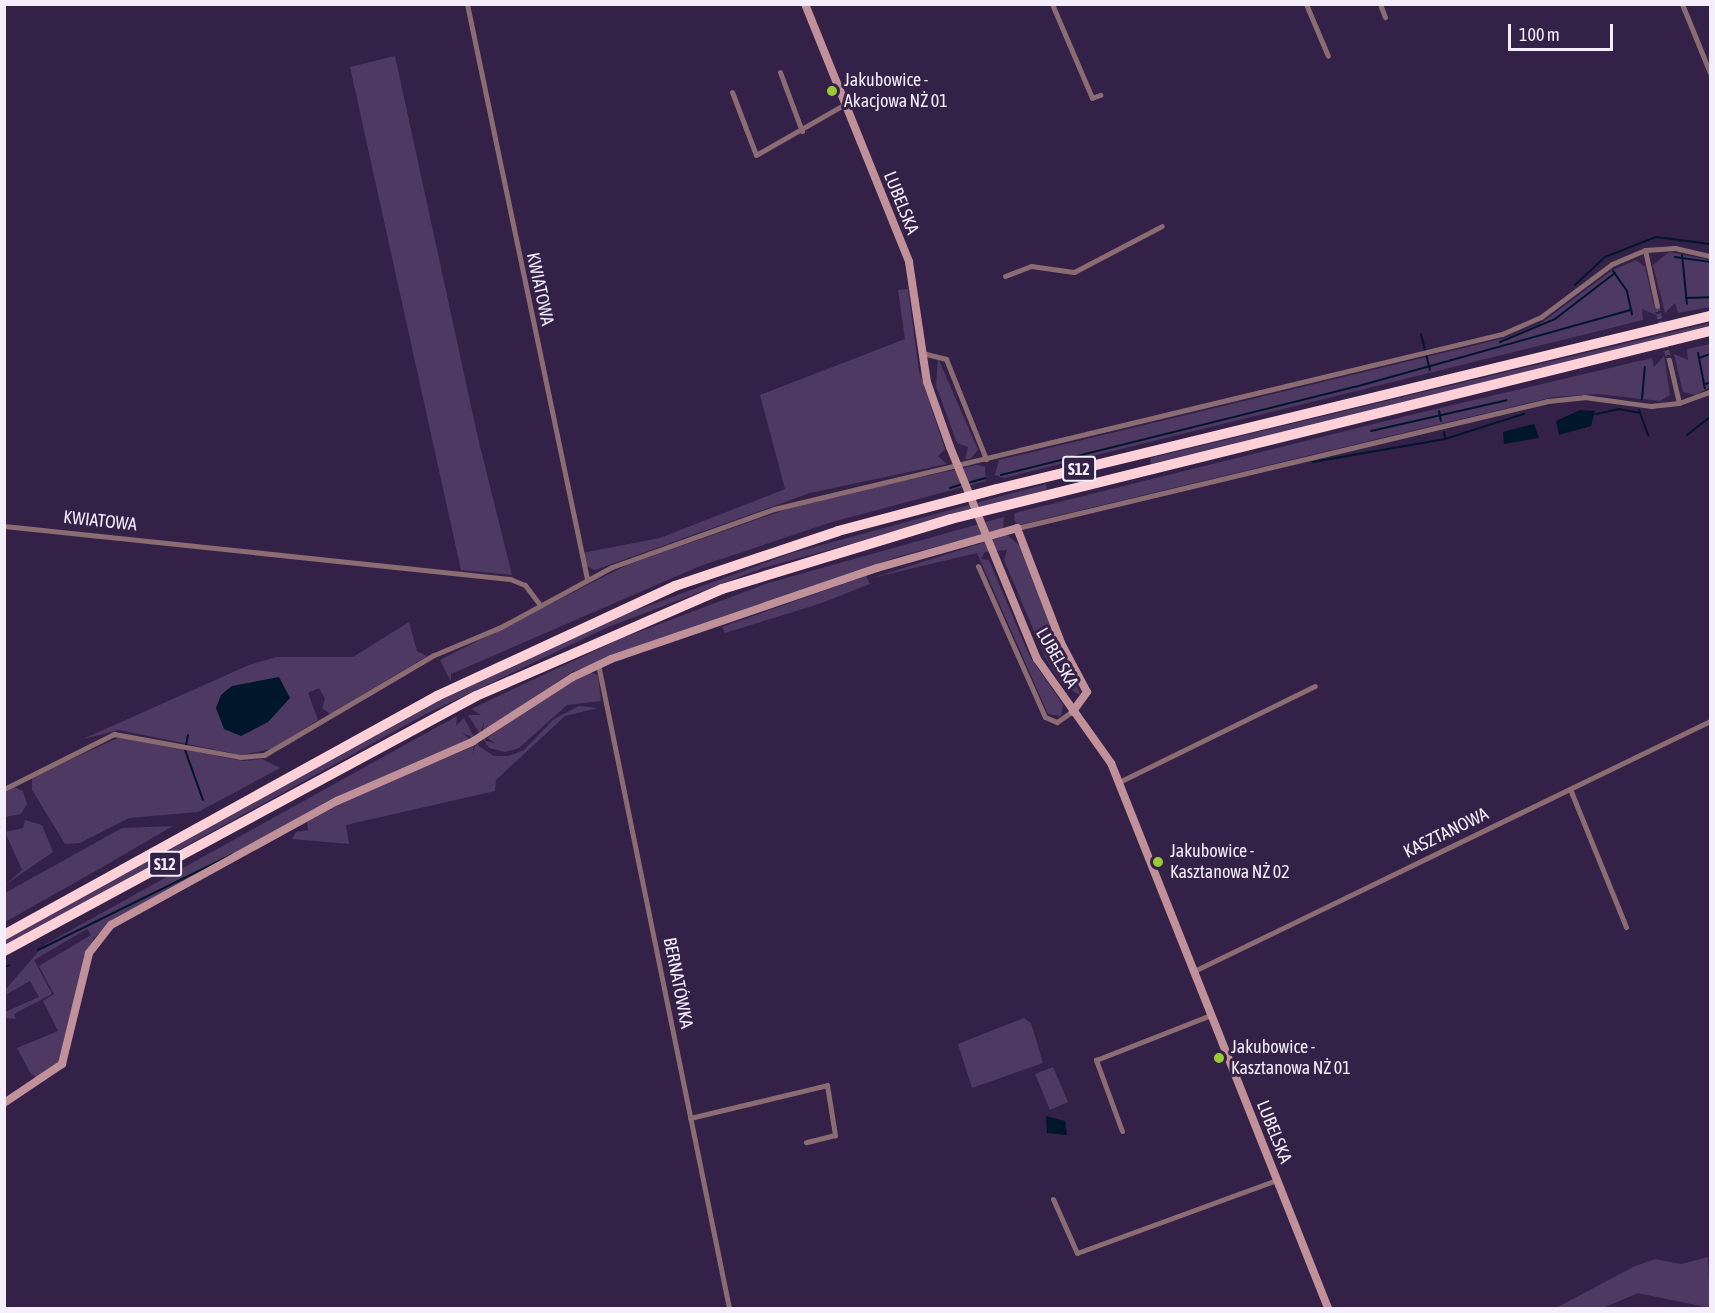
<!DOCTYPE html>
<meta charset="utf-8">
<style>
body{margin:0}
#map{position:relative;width:1715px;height:1313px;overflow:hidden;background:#342147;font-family:"Asap Condensed",sans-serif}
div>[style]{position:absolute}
.green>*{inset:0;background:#4d3962}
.water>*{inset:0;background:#00162b}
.stream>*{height:2px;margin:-1px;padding:0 1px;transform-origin:1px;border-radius:1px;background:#00162b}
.street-tunnel>*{height:5px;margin-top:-2.5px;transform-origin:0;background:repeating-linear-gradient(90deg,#514062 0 5px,transparent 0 7.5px)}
.street>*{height:5px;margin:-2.5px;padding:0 2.5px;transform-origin:2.5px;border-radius:2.5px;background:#8b6c72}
.secondary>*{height:8px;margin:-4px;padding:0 4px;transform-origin:4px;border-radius:4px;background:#c1919a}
.highway>*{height:10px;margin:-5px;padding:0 5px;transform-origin:5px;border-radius:5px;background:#fed0d8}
.dots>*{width:16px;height:16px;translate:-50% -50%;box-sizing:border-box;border:3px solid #342147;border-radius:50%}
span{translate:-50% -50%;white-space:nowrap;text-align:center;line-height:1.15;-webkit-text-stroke:6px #342147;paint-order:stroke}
.shield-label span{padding:2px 4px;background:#342147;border:2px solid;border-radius:4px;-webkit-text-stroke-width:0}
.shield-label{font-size:16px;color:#f4edfc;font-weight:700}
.poi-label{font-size:18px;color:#f4edfc}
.left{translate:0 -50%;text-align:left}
.street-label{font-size:18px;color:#f4edfc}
.frame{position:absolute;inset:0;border:6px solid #f4edfc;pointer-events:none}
.scale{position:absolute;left:1508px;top:24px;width:105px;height:27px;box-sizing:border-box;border:3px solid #f4edfc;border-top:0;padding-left:8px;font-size:18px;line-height:21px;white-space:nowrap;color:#f4edfc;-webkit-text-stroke:4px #342147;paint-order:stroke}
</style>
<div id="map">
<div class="green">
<i style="clip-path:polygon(395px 56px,478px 438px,512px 575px,461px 570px,350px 67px)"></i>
<i style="clip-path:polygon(1669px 252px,1710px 260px,1710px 307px,1678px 313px,1675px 303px,1665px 313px,1653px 265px)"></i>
<i style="clip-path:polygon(1636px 260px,1645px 267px,1656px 315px,1642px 309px,1643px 320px,1004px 478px,995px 475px,999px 460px,1505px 338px,1540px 324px,1611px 271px)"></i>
<i style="clip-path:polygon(908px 289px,919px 371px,945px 449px,938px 456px,947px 464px,810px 493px,595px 570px,586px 566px,582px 553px,660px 538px,785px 489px,760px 395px,905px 339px,898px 290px)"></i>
<i style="clip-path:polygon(1710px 323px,1710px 329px,1151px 464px,1150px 458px)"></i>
<i style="clip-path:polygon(1710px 344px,1710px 387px,1696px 395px,1683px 392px,1674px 354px,1688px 360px,1687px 349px)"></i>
<i style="clip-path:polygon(1664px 356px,1670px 395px,1660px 401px,1597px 394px,1553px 397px,1019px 525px,1014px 520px,1015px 513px,1406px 416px,1652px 358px,1654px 367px)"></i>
<i style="clip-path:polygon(938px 358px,978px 450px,970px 459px,965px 459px,968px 447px,957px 443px,936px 386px)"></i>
<i style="clip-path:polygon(977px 465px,985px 467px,986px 481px,832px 522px,700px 566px,451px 674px,451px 682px,440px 660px,627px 565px,807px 502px)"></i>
<i style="clip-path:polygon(1046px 484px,1047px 490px,763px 568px,606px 628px,424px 715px,5px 946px,5px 940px,422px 709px,604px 622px,792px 553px)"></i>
<i style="clip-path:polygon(1004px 517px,1003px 529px,897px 557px,572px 672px,483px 731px,484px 722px,481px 731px,486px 741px,495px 743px,487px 738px,542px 700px,589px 672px,598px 675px,601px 701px,567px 705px,519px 748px,505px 752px,489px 748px,468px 715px,481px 715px,471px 709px,620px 639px,768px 583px)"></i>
<i style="clip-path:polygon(1007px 535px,1020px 546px,1081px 696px,1062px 684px,1045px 657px,1004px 560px,1007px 550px,985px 552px,981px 559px,989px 560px,1029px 655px,1063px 705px,1061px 716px,1048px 714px,977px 553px,872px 578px)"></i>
<i style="clip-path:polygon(866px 576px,870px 584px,819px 604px,725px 633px,722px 627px)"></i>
<i style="clip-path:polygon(409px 622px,417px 651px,427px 656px,330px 714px,322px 708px,325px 699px,319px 688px,308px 693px,318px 720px,271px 749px,241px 755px,119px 730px,83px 739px,249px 665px,276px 657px,353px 657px)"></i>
<i style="clip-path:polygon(579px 706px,598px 708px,565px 716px,496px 780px,495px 791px,346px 825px,349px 844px,292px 839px,296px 832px,308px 830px,307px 822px,345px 800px,474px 746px,472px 755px,475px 746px,470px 736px,462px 733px,470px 739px,325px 804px,112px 922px,94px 938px,84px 960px,59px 1061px,39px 1079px,31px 1074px,17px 1048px,58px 1031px,43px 1001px,54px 994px,39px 966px,91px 935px,87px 929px,34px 960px,52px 994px,14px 1014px,16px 1019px,5px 1018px,5px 1012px,39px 997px,30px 981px,5px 995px,5px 990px,44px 945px,457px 716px,456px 726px,464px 718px,479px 746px,494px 756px,509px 756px,524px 750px,554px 719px)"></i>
<i style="clip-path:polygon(120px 737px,243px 761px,262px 759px,280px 768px,198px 812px,129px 818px,80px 843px,65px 844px,32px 790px,32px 777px)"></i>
<i style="clip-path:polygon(14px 787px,23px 791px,27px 804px,21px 814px,5px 817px,5px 793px)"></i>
<i style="clip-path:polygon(25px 820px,42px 825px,53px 852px,5px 885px,22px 870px,5px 832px,23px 828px)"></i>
<i style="clip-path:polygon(173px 826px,99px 869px,5px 922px,5px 893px,122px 828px)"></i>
<i style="clip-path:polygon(1024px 1018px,1031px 1023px,1043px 1063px,972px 1088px,958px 1044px)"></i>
<i style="clip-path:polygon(1053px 1067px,1068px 1102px,1050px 1110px,1035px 1074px)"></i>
<i style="clip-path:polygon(1708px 1257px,1710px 1308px,1638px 1293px,1603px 1308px,1556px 1308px,1633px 1267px,1655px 1259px,1681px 1264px)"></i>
</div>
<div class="water">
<i style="clip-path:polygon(1580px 410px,1595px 411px,1591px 426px,1559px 435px,1556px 421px)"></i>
<i style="clip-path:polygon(1534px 424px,1539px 438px,1504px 444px,1503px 432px)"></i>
<i style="clip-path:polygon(279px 677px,290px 698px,268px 722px,241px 736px,224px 729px,216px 708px,221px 695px,232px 686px)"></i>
<i style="clip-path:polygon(1046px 1116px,1065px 1121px,1067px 1135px,1047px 1133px)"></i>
</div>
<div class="stream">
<i style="left:1682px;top:255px;width:49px;rotate:84.2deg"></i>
<i style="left:1675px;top:257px;width:35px;rotate:8deg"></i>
<i style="left:1613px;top:271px;width:24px;rotate:55deg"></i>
<i style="left:1627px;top:291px;width:24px;rotate:78deg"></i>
<i style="left:1575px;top:285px;width:41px;rotate:-43deg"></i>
<i style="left:1605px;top:257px;width:55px;rotate:-21.4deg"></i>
<i style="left:1656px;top:237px;width:54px;rotate:7.4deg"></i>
<i style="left:1686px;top:298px;width:24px;rotate:-2deg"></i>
<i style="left:1421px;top:334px;width:37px;rotate:76deg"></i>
<i style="left:1500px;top:342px;width:60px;rotate:-22.7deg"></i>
<i style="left:1555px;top:319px;width:76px;rotate:-37.5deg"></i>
<i style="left:1698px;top:353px;width:36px;rotate:79deg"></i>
<i style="left:1699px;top:358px;width:12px;rotate:-20deg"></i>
<i style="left:1704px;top:384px;width:6px;rotate:-9deg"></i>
<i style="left:1642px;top:399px;width:32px;rotate:-85deg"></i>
<i style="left:1639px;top:410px;width:27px;rotate:70deg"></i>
<i style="left:1439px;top:411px;width:10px;rotate:79deg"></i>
<i style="left:1596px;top:414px;width:24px;rotate:-12deg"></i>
<i style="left:1619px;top:409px;width:20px;rotate:11deg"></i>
<i style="left:1371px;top:431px;width:139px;rotate:-12.8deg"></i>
<i style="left:1444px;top:432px;width:7px;rotate:82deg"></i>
<i style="left:1687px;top:435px;width:29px;rotate:-38deg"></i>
<i style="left:1313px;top:462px;width:134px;rotate:-9.9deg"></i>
<i style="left:1445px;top:439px;width:83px;rotate:-17.6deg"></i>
<i style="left:1001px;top:475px;width:365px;rotate:-14deg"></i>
<i style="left:1355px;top:387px;width:287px;rotate:-15.6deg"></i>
<i style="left:968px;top:483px;width:18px;rotate:-16deg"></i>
<i style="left:950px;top:488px;width:13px;rotate:-18deg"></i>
<i style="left:188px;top:735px;width:15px;rotate:101deg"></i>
<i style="left:185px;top:750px;width:53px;rotate:70.2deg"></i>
<i style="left:38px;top:950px;width:217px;rotate:-26.2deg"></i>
<i style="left:4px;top:967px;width:6px;rotate:-18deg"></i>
</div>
<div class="street-tunnel">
<i style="left:1657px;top:306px;width:55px;rotate:77.5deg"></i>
</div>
<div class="street">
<i style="left:467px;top:4px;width:587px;rotate:78.21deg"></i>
<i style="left:1052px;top:4px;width:102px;rotate:66.9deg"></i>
<i style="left:1092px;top:98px;width:9px;rotate:-21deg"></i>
<i style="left:1306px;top:4px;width:56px;rotate:67.1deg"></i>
<i style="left:1380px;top:4px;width:14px;rotate:69deg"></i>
<i style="left:1682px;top:4px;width:74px;rotate:67.9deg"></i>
<i style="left:780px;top:72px;width:63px;rotate:69.6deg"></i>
<i style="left:732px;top:92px;width:67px;rotate:69.1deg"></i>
<i style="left:756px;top:155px;width:103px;rotate:-29.8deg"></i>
<i style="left:1645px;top:250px;width:57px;rotate:77.9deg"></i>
<i style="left:1005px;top:276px;width:28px;rotate:-21deg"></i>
<i style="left:1031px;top:266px;width:43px;rotate:7.9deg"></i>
<i style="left:1074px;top:272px;width:99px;rotate:-27.6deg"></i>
<i style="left:922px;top:353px;width:25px;rotate:14deg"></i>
<i style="left:946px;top:359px;width:108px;rotate:68.2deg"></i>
<i style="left:1669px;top:360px;width:44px;rotate:76.9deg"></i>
<i style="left:1679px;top:403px;width:33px;rotate:-20deg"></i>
<i style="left:4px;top:526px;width:509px;rotate:5.98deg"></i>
<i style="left:510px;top:579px;width:16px;rotate:22deg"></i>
<i style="left:525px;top:585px;width:25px;rotate:53deg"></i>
<i style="left:1017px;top:528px;width:546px;rotate:-13.45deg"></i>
<i style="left:1548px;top:401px;width:36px;rotate:-6deg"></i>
<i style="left:1584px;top:397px;width:68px;rotate:7.7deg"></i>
<i style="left:1651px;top:406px;width:28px;rotate:-6deg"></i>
<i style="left:978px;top:566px;width:165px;rotate:66.1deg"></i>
<i style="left:1045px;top:717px;width:13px;rotate:23deg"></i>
<i style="left:1057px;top:722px;width:19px;rotate:-35deg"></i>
<i style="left:598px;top:664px;width:657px;rotate:78.5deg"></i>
<i style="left:1119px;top:782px;width:218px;rotate:-26.1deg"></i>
<i style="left:4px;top:789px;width:123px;rotate:-26.6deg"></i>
<i style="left:114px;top:734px;width:128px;rotate:10.3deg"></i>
<i style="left:240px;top:757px;width:24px;rotate:-5deg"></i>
<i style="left:264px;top:755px;width:197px;rotate:-30.5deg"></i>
<i style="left:434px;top:655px;width:73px;rotate:-22.7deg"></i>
<i style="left:501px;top:627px;width:126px;rotate:-28.4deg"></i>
<i style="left:612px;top:567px;width:172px;rotate:-19.7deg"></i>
<i style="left:774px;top:509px;width:749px;rotate:-13.52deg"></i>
<i style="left:1502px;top:334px;width:43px;rotate:-23.6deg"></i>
<i style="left:1541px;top:317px;width:89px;rotate:-36.7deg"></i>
<i style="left:1612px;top:264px;width:36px;rotate:-23deg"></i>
<i style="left:1645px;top:250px;width:30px;rotate:-4deg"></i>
<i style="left:1675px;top:248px;width:36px;rotate:13deg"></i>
<i style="left:1570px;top:789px;width:149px;rotate:67.9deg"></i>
<i style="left:1194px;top:971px;width:573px;rotate:-25.85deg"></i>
<i style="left:690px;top:1118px;width:141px;rotate:-13.5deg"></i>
<i style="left:827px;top:1085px;width:51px;rotate:80.9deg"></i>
<i style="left:835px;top:1135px;width:30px;rotate:166deg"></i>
<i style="left:1122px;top:1131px;width:76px;rotate:-110.1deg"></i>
<i style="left:1096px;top:1060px;width:123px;rotate:-21.4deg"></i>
<i style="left:1053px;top:1199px;width:59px;rotate:66deg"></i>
<i style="left:1077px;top:1253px;width:213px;rotate:-20.1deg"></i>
</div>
<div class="secondary">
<i style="left:805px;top:4px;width:278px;rotate:68deg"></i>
<i style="left:909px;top:262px;width:121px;rotate:81.5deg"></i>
<i style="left:927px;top:382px;width:69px;rotate:70.5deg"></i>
<i style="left:950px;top:447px;width:229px;rotate:67.7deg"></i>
<i style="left:1037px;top:659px;width:128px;rotate:54.6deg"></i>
<i style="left:1111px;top:763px;width:587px;rotate:68.29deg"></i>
<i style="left:4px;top:1103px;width:70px;rotate:-33.9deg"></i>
<i style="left:62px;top:1064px;width:114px;rotate:-76.3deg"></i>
<i style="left:89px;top:953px;width:36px;rotate:-52deg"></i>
<i style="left:111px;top:925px;width:258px;rotate:-28.8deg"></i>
<i style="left:337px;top:801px;width:147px;rotate:-23.6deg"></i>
<i style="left:472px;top:742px;width:120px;rotate:-32.8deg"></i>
<i style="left:573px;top:677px;width:42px;rotate:-25.3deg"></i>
<i style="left:611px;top:659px;width:281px;rotate:-18.9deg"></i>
<i style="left:877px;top:568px;width:146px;rotate:-15.9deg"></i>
<i style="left:1017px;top:528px;width:125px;rotate:69deg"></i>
<i style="left:1062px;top:645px;width:53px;rotate:62deg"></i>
<i style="left:1087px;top:692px;width:24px;rotate:126deg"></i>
</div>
<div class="highway">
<i style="left:4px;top:935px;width:495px;rotate:-28.9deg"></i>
<i style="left:437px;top:696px;width:262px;rotate:-24.8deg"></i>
<i style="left:675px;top:586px;width:172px;rotate:-18.6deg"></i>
<i style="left:838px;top:531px;width:164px;rotate:-14.8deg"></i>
<i style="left:997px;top:489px;width:734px;rotate:-13.64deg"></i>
<i style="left:4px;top:951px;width:536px;rotate:-28.38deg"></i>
<i style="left:476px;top:696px;width:268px;rotate:-23.5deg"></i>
<i style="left:722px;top:589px;width:239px;rotate:-17deg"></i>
<i style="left:951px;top:519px;width:782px;rotate:-13.91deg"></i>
</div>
<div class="dots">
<i style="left:832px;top:91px;background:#9bcb33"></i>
<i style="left:1158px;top:862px;background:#9bcb33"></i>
<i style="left:1219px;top:1058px;background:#9bcb33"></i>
</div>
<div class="shield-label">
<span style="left:1079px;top:469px">S12</span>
<span style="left:165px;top:864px">S12</span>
</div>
<div class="poi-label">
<span class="left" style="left:844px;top:91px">Jakubowice -<br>Akacjowa NŻ 01</span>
<span class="left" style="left:1170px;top:862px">Jakubowice -<br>Kasztanowa NŻ 02</span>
<span class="left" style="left:1231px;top:1058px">Jakubowice -<br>Kasztanowa NŻ 01</span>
</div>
<div class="street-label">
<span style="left:901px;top:203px;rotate:68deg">LUBELSKA</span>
<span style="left:540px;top:289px;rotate:78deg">KWIATOWA</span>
<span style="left:100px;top:521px;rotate:6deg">KWIATOWA</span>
<span style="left:1057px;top:658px;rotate:60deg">LUBELSKA</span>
<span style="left:1446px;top:833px;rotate:-26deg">KASZTANOWA</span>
<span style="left:678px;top:983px;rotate:79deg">BERNATÓWKA</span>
<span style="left:1274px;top:1132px;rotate:68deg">LUBELSKA</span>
</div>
<div class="frame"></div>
<div class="scale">100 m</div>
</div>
